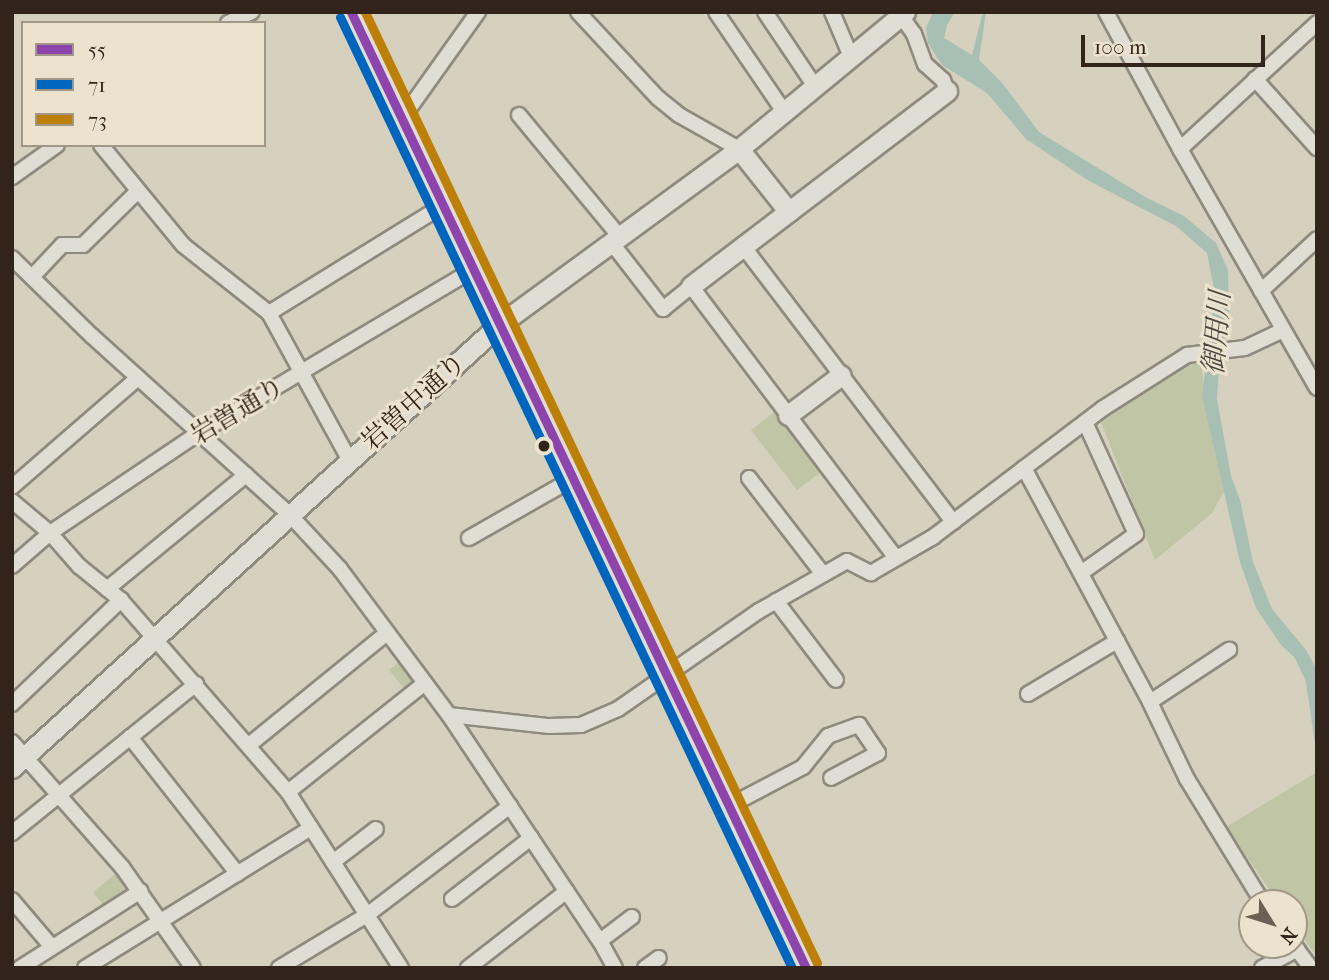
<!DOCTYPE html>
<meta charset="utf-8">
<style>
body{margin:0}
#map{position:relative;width:1329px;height:980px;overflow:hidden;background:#d6d0be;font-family:"IM FELL French Canon","Noto Serif JP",serif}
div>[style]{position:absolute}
.green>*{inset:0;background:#c0c6a5}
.water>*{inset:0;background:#a8bfb4}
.roads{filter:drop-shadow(2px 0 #8f8a7e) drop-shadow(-2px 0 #8f8a7e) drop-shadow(0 2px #8f8a7e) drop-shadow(0 -2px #8f8a7e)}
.street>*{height:14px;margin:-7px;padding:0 7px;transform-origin:7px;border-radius:7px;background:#e0ddd4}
.secondary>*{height:19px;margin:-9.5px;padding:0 9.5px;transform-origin:9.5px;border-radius:9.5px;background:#e0ddd4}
.bus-1>*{height:9px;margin:-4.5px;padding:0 4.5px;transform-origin:4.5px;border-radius:4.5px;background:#8e44ad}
.bus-2>*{height:9px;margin:-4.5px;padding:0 4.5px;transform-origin:4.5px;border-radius:4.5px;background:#0065bd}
.bus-3>*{height:9px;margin:-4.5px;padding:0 4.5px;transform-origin:4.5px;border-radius:4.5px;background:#bc7f08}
.dots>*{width:19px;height:19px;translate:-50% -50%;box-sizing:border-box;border:4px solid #ece3ce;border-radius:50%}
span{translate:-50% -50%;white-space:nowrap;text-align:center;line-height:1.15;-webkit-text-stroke:6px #ece3ce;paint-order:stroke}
.street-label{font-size:26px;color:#32241b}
.water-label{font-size:28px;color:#4a4940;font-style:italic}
.frame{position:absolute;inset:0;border:14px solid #32241b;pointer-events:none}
.legend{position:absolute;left:21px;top:21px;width:245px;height:126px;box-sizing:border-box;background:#ece3ce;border:2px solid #a29786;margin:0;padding:9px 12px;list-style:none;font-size:21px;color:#32241b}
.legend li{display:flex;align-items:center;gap:14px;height:35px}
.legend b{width:35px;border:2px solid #a29786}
.north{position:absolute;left:1238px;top:889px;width:70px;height:70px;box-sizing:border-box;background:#ece3ce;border:2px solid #a29786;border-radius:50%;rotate:128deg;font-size:19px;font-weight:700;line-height:28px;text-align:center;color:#32241b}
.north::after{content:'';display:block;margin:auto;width:24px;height:32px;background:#6b6054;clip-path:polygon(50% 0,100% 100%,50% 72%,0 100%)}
.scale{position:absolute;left:1081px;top:35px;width:184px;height:32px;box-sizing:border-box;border:4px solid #32241b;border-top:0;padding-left:9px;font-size:21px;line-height:24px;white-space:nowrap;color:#32241b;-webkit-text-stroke:5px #ece3ce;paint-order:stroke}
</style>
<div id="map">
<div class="green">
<i style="clip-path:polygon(1200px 362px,1225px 490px,1212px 513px,1155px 560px,1101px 422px,1183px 366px)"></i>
<i style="clip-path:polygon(776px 411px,822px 471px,797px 490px,751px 430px)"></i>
<i style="clip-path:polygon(403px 659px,417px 683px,407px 692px,389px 670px)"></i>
<i style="clip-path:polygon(1317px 772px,1317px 957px,1294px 924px,1294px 903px,1279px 903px,1226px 827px)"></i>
<i style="clip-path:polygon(119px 871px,128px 885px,127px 893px,105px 907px,93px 892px)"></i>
</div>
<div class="water">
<i style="clip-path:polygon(933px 12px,955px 12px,947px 25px,944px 38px,972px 55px,983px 12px,986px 12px,979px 60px,1003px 84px,1039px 132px,1147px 198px,1184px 216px,1216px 243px,1228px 270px,1229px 312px,1219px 366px,1217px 399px,1231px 476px,1240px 500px,1253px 562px,1272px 609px,1306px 650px,1317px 670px,1317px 758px,1306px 682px,1295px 658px,1281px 645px,1256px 608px,1240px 562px,1202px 396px,1215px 293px,1207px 253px,1176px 226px,1089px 181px,1026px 139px,987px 93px,942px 65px,928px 43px,926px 28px)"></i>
</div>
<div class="roads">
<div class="street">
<i style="left:578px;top:12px;width:117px;rotate:47.1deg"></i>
<i style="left:658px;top:98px;width:27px;rotate:39deg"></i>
<i style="left:679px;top:115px;width:69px;rotate:29.5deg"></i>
<i style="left:716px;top:12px;width:122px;rotate:55.7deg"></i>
<i style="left:765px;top:12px;width:92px;rotate:56.1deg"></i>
<i style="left:832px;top:12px;width:51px;rotate:66.9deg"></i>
<i style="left:1106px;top:12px;width:156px;rotate:61.6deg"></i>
<i style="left:1180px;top:149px;width:275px;rotate:60.2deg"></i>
<i style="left:901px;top:16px;width:22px;rotate:54deg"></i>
<i style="left:914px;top:34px;width:32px;rotate:70deg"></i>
<i style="left:925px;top:64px;width:24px;rotate:42deg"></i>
<i style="left:943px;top:80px;width:12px;rotate:70deg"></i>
<i style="left:228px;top:23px;width:26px;rotate:-25deg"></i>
<i style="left:1255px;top:79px;width:93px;rotate:48.1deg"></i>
<i style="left:519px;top:115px;width:158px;rotate:50.4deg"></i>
<i style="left:401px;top:120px;width:133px;rotate:-54.5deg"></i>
<i style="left:101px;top:145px;width:129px;rotate:50.6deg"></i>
<i style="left:183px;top:245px;width:110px;rotate:38.3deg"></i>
<i style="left:269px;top:313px;width:169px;rotate:61.3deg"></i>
<i style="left:1180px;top:149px;width:186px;rotate:-42.6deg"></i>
<i style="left:12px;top:177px;width:55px;rotate:-35.4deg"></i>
<i style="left:611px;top:242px;width:85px;rotate:52.2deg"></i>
<i style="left:663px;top:309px;width:36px;rotate:-39deg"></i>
<i style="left:691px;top:286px;width:339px;rotate:53deg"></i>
<i style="left:743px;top:246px;width:347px;rotate:52.7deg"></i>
<i style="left:12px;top:258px;width:112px;rotate:44.3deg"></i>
<i style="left:92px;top:336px;width:267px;rotate:42.1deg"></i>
<i style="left:290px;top:515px;width:74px;rotate:47.2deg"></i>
<i style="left:340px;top:569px;width:182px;rotate:53.3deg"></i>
<i style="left:449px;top:715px;width:272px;rotate:56.3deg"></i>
<i style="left:600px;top:941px;width:31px;rotate:61deg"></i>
<i style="left:32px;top:277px;width:44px;rotate:-46.8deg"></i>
<i style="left:62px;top:245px;width:21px"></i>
<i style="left:83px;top:245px;width:76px;rotate:-44.5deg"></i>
<i style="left:1261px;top:291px;width:76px;rotate:-42.9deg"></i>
<i style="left:269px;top:313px;width:203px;rotate:-31.7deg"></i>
<i style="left:1024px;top:468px;width:259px;rotate:61.7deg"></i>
<i style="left:1147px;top:696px;width:92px;rotate:64.3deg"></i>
<i style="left:1187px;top:779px;width:145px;rotate:58.5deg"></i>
<i style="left:749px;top:478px;width:121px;rotate:52.4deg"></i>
<i style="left:12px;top:487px;width:167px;rotate:-40.9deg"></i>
<i style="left:12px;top:501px;width:50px;rotate:40.1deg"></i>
<i style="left:50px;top:533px;width:44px;rotate:48.7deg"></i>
<i style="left:79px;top:566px;width:54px;rotate:39deg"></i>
<i style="left:121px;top:600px;width:254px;rotate:49deg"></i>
<i style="left:288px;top:792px;width:209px;rotate:57.3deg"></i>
<i style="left:469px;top:538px;width:121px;rotate:-29.7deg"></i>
<i style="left:12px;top:566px;width:50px;rotate:-41deg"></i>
<i style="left:50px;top:533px;width:179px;rotate:-33.9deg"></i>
<i style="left:199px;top:433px;width:318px;rotate:-30.8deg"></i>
<i style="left:1081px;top:573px;width:67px;rotate:-35.3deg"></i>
<i style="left:1136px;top:534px;width:123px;rotate:-114.5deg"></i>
<i style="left:107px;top:589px;width:180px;rotate:-39.4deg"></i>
<i style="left:776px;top:601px;width:99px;rotate:52.8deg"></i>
<i style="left:1028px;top:694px;width:104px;rotate:-30.8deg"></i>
<i style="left:1150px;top:702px;width:95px;rotate:-33.4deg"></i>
<i style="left:12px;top:704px;width:151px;rotate:-43.7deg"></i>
<i style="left:449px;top:715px;width:101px;rotate:6.3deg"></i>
<i style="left:549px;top:726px;width:32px;rotate:-2deg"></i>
<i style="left:581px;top:725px;width:40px;rotate:-23.4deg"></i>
<i style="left:618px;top:709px;width:172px;rotate:-34.8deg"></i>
<i style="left:759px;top:611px;width:101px;rotate:-29.6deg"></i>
<i style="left:847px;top:561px;width:27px;rotate:27deg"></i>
<i style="left:871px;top:573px;width:72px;rotate:-30.1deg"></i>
<i style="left:933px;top:537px;width:212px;rotate:-37.1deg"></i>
<i style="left:1102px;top:409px;width:101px;rotate:-32.4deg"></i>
<i style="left:1187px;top:355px;width:58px;rotate:-6.9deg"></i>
<i style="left:1245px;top:348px;width:42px;rotate:-25.3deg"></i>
<i style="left:130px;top:737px;width:174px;rotate:51.8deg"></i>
<i style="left:12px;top:742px;width:167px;rotate:48.7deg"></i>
<i style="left:122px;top:867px;width:123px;rotate:54.9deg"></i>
<i style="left:249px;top:745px;width:178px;rotate:-39.1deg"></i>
<i style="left:288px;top:792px;width:175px;rotate:-38.5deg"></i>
<i style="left:729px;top:806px;width:84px;rotate:-27.8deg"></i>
<i style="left:803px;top:767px;width:40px;rotate:-51deg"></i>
<i style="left:828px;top:736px;width:33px;rotate:-20deg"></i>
<i style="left:859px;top:725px;width:34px;rotate:56deg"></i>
<i style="left:878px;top:753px;width:53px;rotate:152deg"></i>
<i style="left:12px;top:833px;width:237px;rotate:-39deg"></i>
<i style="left:333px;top:862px;width:54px;rotate:-37.5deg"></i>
<i style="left:452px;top:899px;width:100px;rotate:-37.7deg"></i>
<i style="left:12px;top:900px;width:62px;rotate:49.6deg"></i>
<i style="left:600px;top:941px;width:40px;rotate:-37deg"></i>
<i style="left:1294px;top:945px;width:29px;rotate:54deg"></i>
<i style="left:20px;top:968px;width:143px;rotate:-32.5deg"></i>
<i style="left:85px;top:968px;width:266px;rotate:-31.8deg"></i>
<i style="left:279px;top:968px;width:103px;rotate:-31.1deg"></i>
<i style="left:367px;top:915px;width:180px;rotate:-37.3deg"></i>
<i style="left:468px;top:968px;width:125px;rotate:-37.9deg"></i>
<i style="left:645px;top:968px;width:17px;rotate:-36deg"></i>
<i style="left:1262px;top:968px;width:40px;rotate:-28deg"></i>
</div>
<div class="secondary">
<i style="left:351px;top:12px;width:1059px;rotate:64.55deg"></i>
<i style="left:739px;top:149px;width:80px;rotate:51.6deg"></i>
<i style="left:691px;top:286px;width:322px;rotate:-37.3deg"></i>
<i style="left:788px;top:415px;width:66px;rotate:-37deg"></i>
<i style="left:12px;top:768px;width:660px;rotate:-42.3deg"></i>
<i style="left:500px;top:324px;width:296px;rotate:-36.2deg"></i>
<i style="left:739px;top:149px;width:215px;rotate:-39.5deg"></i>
</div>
</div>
<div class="bus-1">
<i style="left:351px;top:12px;width:1059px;rotate:64.55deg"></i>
</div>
<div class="bus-2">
<i style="left:340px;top:17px;width:1053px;rotate:64.58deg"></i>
</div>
<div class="bus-3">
<i style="left:365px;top:12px;width:1053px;rotate:64.58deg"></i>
</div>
<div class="dots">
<i style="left:544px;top:446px;background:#32241b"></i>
</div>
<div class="street-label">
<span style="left:414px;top:402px;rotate:-42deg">岩曽中通り</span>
<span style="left:238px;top:411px;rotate:-31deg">岩曽通り</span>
</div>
<div class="water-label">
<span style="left:1217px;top:333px;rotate:-85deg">御用川</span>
</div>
<div class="frame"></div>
<ul class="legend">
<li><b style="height:9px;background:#8e44ad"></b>55</li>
<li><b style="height:9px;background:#0065bd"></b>71</li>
<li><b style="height:9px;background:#bc7f08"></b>73</li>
</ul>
<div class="north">N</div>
<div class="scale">100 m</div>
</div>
